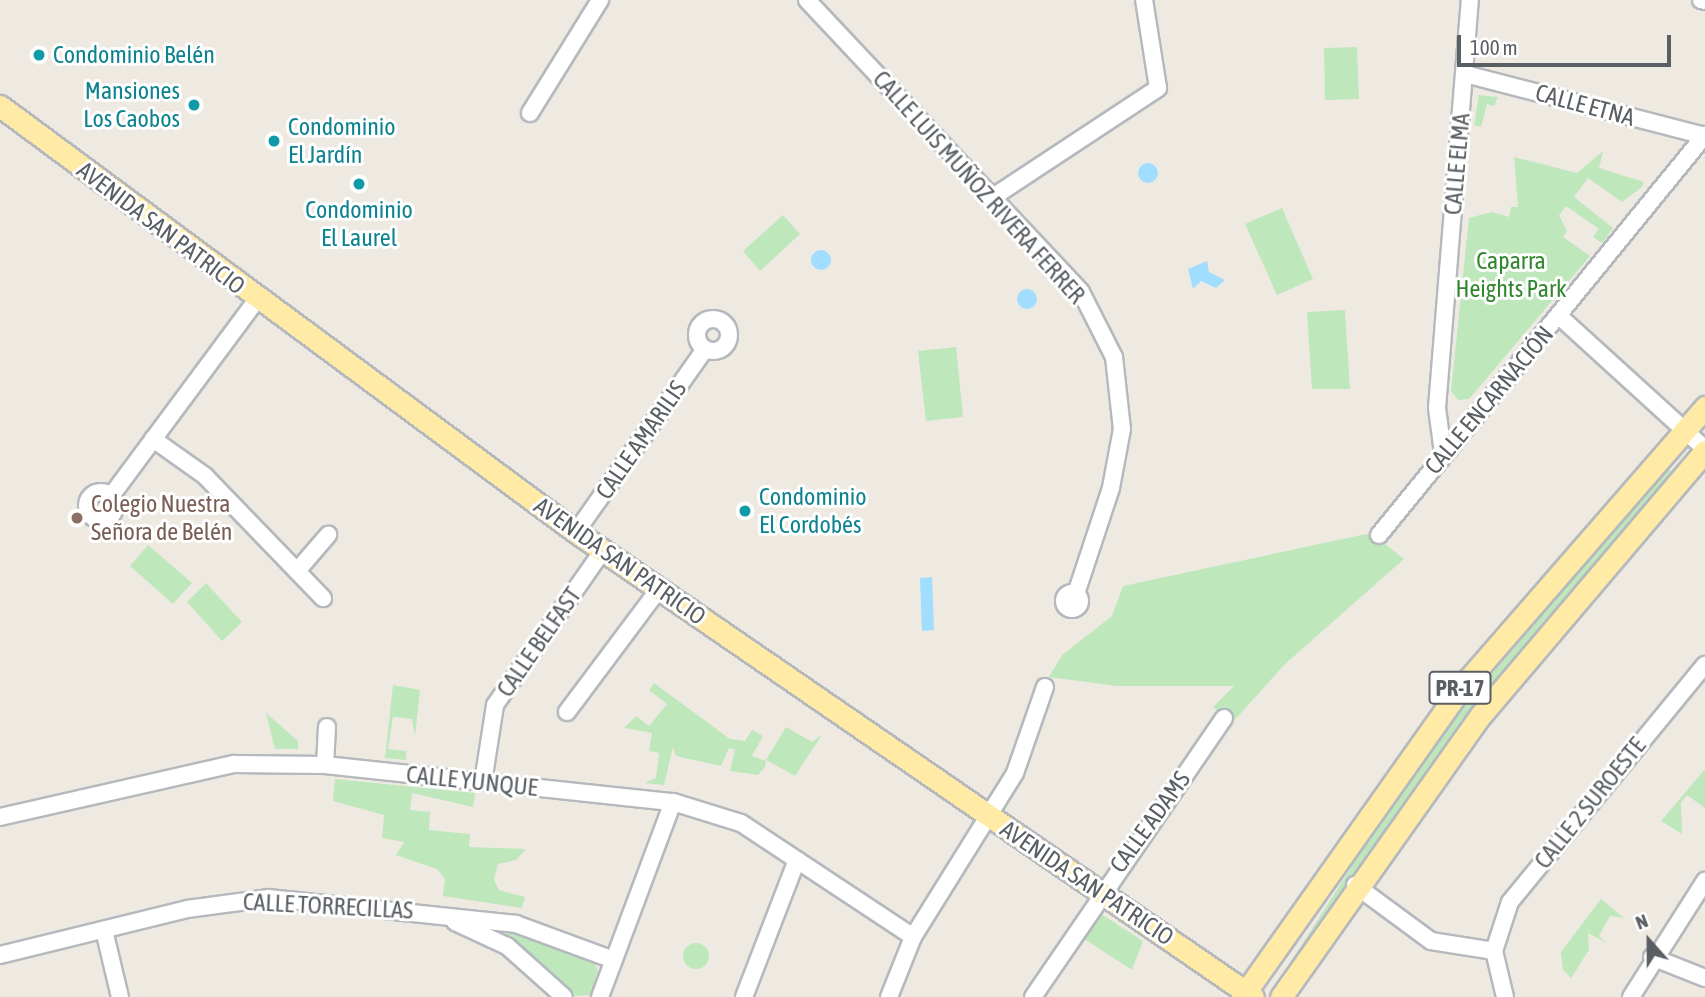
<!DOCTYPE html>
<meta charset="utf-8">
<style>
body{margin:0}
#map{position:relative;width:1705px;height:997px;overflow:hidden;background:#eeeae2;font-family:"Asap Condensed",sans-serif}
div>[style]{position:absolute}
.green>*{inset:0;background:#bfe7bc}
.round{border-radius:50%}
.water>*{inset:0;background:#a1ddff}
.roads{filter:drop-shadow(2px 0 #b5b9bd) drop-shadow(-2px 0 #b5b9bd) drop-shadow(0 2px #b5b9bd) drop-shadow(0 -2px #b5b9bd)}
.minor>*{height:16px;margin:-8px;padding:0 8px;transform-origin:8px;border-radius:8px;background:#fff}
.minor>.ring{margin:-8px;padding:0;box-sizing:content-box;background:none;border:16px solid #fff;border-radius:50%}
.major>*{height:21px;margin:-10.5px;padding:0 10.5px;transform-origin:10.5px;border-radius:10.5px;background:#ffeaa6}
.dots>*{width:19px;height:19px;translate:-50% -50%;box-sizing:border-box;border:4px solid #fff;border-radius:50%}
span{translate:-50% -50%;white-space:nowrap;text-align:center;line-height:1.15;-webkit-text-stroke:6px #fff;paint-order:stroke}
.shield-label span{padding:2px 5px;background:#fff;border:2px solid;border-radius:5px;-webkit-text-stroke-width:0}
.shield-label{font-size:23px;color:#5a5f64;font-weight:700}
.culture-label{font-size:24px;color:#0d838f}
.left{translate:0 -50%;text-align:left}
.right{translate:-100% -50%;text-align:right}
.street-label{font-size:24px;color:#5a5f64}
.park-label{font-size:24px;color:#31862f}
.education-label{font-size:24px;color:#785e54}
.north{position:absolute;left:1614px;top:906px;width:70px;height:70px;-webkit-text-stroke:5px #fff;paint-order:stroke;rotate:339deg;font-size:19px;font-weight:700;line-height:28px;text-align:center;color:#5a5f64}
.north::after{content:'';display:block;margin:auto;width:24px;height:32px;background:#5a5f64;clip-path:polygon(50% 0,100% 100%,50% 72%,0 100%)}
.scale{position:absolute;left:1457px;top:35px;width:214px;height:32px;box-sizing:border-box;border:4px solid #5a5f64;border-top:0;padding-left:9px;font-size:21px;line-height:24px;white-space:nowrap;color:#5a5f64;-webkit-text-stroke:5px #fff;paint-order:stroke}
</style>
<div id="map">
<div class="green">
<i style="clip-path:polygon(1357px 47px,1359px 99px,1325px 100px,1324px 48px)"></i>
<i style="clip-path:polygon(1479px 95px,1498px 97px,1494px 106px,1487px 104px,1481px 127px,1474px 125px)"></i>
<i style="clip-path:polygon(1603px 151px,1599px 168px,1644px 182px,1642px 187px,1622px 202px,1588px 178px,1574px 197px,1613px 228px,1602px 243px,1593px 237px,1599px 229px,1566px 206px,1559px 215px,1567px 231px,1563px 237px,1590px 256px,1469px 399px,1458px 400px,1451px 391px,1469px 218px,1492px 212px,1509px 217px,1511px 207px,1518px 207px,1514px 157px,1577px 173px)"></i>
<i style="clip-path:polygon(1282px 208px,1313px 279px,1277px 295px,1245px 224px)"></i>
<i style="clip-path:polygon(783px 215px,800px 234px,760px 271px,743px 251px)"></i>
<i style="clip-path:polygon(1345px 310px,1350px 389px,1312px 389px,1307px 312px)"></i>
<i style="clip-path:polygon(956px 347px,963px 417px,926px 421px,918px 351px)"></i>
<i style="clip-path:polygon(1668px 469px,1674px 473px,1421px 779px,1280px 979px,1424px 753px)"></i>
<i style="clip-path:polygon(1371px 533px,1404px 559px,1284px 665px,1232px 723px,1213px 707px,1234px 686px,1117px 686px,1049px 677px,1062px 655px,1112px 616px,1123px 586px)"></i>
<i style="clip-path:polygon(148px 545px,192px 583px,173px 604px,130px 566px)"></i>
<i style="clip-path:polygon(206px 583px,242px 622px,222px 641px,187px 602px)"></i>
<i style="clip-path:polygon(654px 683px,730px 739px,745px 741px,752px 730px,763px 736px,752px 756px,766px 761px,765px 767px,758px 775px,730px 771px,735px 750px,729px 748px,721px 766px,676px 756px,673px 747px,664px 785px,644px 783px,656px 778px,659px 753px,649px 751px,652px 733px,624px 728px,636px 716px,649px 726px,667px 704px,649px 690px)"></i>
<i style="clip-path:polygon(393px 685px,420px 690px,415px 736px,412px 719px,393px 717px,388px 749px,406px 751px,406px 760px,385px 758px)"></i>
<i style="clip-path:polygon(266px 713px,298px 741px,298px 749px,275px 749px)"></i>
<i style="clip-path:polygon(786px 727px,812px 742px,822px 735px,795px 776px,766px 760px)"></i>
<i style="clip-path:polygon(1705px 769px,1705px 808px,1687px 795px,1681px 803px,1682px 834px,1661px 821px)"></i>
<i style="clip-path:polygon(335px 779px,475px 793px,473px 807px,412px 793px,410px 810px,430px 812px,429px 830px,470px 834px,469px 847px,526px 849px,516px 860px,498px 864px,494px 880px,499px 890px,525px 897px,522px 908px,443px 896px,445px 879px,437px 869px,396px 855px,404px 842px,382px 838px,384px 815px,333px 801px)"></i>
<i style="clip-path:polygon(1601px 899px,1624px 918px,1610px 916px,1599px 936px,1606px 943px,1588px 933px,1589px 950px,1571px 978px,1563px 970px,1561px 952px)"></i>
<i style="clip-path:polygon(1101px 914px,1143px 941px,1132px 970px,1083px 938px)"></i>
<i style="clip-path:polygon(509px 929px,592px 959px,598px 971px,590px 995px,575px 996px,507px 937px)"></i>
<i class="round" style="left:683px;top:943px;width:26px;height:26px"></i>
</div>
<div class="water">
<i class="round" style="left:1138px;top:163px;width:20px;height:20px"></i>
<i class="round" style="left:811px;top:250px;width:20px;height:20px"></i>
<i style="clip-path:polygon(1207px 261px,1209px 272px,1225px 280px,1216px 288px,1201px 281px,1193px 289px,1188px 269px)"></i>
<i class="round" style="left:1017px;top:289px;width:20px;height:20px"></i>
<i style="clip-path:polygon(932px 577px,934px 630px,922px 631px,920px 578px)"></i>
</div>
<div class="roads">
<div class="minor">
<i style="left:807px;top:0;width:400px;rotate:46.8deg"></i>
<i style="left:1081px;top:292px;width:73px;rotate:63.1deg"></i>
<i style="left:1114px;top:357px;width:72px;rotate:83.7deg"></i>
<i style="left:1122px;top:429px;width:60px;rotate:100.6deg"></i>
<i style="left:1111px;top:488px;width:112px;rotate:108.3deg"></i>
<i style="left:1701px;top:0;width:4px;rotate:14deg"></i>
<i style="left:1465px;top:74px;width:248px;rotate:14.5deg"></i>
<i style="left:530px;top:113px;width:133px;rotate:-58.2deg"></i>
<i style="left:993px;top:197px;width:198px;rotate:-33.4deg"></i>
<i style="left:1158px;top:88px;width:89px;rotate:-99deg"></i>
<i style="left:1559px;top:316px;width:197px;rotate:42.3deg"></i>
<i class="ring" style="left:697px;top:319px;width:16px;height:16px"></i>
<i style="left:153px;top:439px;width:64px;rotate:35.4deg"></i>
<i style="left:205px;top:476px;width:170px;rotate:46deg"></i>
<i style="left:1443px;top:453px;width:45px;rotate:-97.6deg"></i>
<i style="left:1437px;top:408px;width:409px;rotate:-85.4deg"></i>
<i class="ring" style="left:87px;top:492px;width:12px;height:12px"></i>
<i style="left:111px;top:496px;width:243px;rotate:-53.4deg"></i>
<i style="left:576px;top:532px;width:224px;rotate:-54.8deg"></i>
<i style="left:1379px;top:535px;width:516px;rotate:-50.82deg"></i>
<i style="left:297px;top:571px;width:48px;rotate:-49.3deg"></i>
<i class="ring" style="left:1064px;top:593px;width:0;height:0"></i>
<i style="left:567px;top:712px;width:154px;rotate:-53.2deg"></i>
<i style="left:325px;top:765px;width:38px;rotate:-87deg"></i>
<i style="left:483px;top:782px;width:78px;rotate:-81.1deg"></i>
<i style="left:495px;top:705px;width:189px;rotate:-55.1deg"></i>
<i style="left:0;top:817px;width:240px;rotate:-12.8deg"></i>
<i style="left:234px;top:764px;width:91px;rotate:0.6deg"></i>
<i style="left:325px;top:765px;width:350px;rotate:6.1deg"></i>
<i style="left:673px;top:802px;width:71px;rotate:17.2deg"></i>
<i style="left:741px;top:823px;width:206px;rotate:33.5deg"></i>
<i style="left:1355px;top:885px;width:94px;rotate:36.4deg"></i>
<i style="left:1431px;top:941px;width:64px;rotate:9deg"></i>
<i style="left:455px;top:922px;width:57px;rotate:24.8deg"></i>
<i style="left:507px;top:946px;width:76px;rotate:41.8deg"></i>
<i style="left:104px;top:930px;width:69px;rotate:76.6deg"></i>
<i style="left:0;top:955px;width:193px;rotate:-13.8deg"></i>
<i style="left:187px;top:909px;width:83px;rotate:-7.6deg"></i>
<i style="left:269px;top:898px;width:248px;rotate:6deg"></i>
<i style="left:516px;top:924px;width:104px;rotate:20.2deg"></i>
<i style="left:1652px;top:957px;width:57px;rotate:21.6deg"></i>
<i style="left:600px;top:997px;width:208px;rotate:-69.5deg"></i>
<i style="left:744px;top:997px;width:147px;rotate:-68.9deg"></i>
<i style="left:889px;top:997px;width:65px;rotate:-68.2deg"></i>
<i style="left:913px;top:937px;width:193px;rotate:-58.1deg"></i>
<i style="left:1015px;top:773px;width:91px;rotate:-70.8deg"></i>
<i style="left:1033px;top:997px;width:338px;rotate:-55.6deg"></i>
<i style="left:1505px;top:997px;width:47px;rotate:-103.4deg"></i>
<i style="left:1494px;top:951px;width:52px;rotate:-71.9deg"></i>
<i style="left:1510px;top:902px;width:307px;rotate:-50.6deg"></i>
<i style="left:1631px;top:997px;width:138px;rotate:-57.5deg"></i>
</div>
<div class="major">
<i style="left:0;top:106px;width:716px;rotate:36.49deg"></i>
<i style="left:576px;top:532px;width:821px;rotate:34.48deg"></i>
<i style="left:1242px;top:997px;width:377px;rotate:-54.7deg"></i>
<i style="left:1460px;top:689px;width:374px;rotate:-49deg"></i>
<i style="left:1281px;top:997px;width:346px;rotate:-54.7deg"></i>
<i style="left:1481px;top:715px;width:346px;rotate:-49.7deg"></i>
</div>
</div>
<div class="dots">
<i style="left:39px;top:55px;background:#0f9aa8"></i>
<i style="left:194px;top:105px;background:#0f9aa8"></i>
<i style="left:274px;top:141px;background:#0f9aa8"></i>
<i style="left:359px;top:184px;background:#0f9aa8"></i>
<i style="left:745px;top:511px;background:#0f9aa8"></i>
<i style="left:77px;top:518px;background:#8d6e63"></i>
</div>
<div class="shield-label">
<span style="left:1460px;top:688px">PR-17</span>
</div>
<div class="culture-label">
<span class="left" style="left:53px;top:55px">Condominio Belén</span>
<span class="right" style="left:180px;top:105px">Mansiones<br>Los Caobos</span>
<span class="left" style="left:288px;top:141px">Condominio<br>El Jardín</span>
<span style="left:359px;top:224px">Condominio<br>El Laurel</span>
<span class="left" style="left:759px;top:511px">Condominio<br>El Cordobés</span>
</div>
<div class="street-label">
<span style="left:1585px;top:105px;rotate:15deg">CALLE ETNA</span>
<span style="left:1457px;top:164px;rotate:-85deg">CALLE ELMA</span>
<span style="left:979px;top:187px;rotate:48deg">CALLE LUIS MUÑOZ RIVERA FERRER</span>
<span style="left:161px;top:228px;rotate:37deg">AVENIDA SAN PATRICIO</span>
<span style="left:1489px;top:400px;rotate:-50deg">CALLE ENCARNACIÓN</span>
<span style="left:641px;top:440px;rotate:-55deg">CALLE AMARILIS</span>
<span style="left:620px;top:561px;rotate:35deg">AVENIDA SAN PATRICIO</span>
<span style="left:539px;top:642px;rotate:-55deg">CALLE BELFAST</span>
<span style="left:472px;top:781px;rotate:6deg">CALLE YUNQUE</span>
<span style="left:1590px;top:803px;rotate:-51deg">CALLE 2 SUROESTE</span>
<span style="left:1150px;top:822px;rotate:-54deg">CALLE ADAMS</span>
<span style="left:1087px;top:883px;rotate:34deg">AVENIDA SAN PATRICIO</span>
<span style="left:328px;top:906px;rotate:3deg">CALLE TORRECILLAS</span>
</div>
<div class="park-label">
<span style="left:1511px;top:275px">Caparra<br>Heights Park</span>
</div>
<div class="education-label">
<span class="left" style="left:91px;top:518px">Colegio Nuestra<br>Señora de Belén</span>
</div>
<div class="north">N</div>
<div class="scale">100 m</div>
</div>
